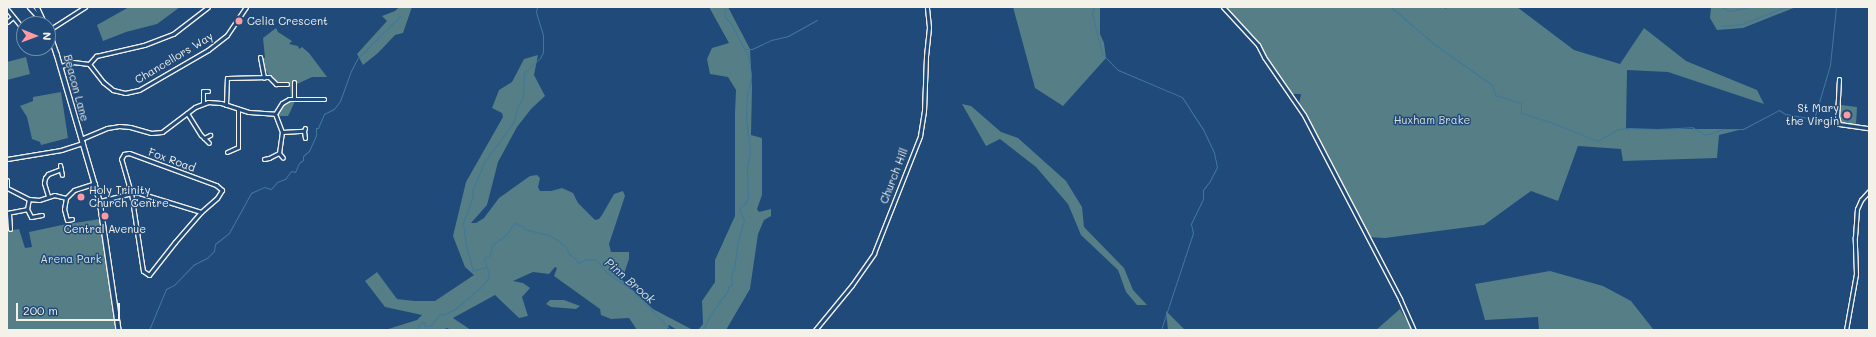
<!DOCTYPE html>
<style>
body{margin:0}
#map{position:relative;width:1876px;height:337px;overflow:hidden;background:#1f4a7a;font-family:Mali,sans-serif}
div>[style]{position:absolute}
.green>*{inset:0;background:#557e86}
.stream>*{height:1px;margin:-0.5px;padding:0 0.5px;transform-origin:0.5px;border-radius:0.5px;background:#40789c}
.roads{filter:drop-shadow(1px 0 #f4f1e8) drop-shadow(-1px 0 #f4f1e8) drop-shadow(0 1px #f4f1e8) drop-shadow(0 -1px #f4f1e8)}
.minor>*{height:3px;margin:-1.5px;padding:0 1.5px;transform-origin:1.5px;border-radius:1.5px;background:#1f4a7a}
.tertiary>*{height:3.5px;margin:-1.75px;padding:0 1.75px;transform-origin:1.75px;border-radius:1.75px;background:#1f4a7a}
.dots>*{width:11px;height:11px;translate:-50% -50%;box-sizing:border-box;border:2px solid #1f4a7a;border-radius:50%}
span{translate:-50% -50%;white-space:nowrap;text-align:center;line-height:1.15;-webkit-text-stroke:3px #1f4a7a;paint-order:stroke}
.poi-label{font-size:11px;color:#f4f1e8}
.left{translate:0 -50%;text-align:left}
.right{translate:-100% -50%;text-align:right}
.street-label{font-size:11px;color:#f4f1e8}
.park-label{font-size:11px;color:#dce0d9}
.water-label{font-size:12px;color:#d9dfdd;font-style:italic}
.frame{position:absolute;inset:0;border:8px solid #f4f1e8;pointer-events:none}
.north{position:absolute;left:16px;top:16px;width:40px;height:40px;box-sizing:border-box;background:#1f4a7a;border:1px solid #748da6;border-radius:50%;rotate:91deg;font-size:11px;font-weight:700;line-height:16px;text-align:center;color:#f4f1e8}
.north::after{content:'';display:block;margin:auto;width:14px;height:18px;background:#ff9aa2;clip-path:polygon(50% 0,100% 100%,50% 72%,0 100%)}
.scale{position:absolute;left:16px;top:303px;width:104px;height:18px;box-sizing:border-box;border:2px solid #f4f1e8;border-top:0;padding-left:5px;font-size:12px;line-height:14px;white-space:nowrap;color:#f4f1e8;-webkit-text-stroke:3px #1f4a7a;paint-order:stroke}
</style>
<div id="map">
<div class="green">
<i style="clip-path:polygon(129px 7px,180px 7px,157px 24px,126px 32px,103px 41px,97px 25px)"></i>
<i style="clip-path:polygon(399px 7px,412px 7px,403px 33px,395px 35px,378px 53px,363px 65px,357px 54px,387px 21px,382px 16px,395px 11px)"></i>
<i style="clip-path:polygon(709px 7px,728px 7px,750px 49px,752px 88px,751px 135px,762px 138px,762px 195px,757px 209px,759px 212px,771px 209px,771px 216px,764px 220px,758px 234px,750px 289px,726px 330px,698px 330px,703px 324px,702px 301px,715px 282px,715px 260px,735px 216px,735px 113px,736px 90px,728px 77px,710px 74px,707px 59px,712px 48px,729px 43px)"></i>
<i style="clip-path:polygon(1013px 7px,1100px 7px,1100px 34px,1104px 43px,1106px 58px,1063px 106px,1035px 88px)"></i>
<i style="clip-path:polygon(1219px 7px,1444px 7px,1446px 9px,1446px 7px,1517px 7px,1574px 50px,1620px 64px,1644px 28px,1686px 61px,1757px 90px,1764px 104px,1668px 72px,1627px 70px,1626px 129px,1743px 129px,1719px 135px,1717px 158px,1623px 161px,1621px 149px,1578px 146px,1558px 201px,1531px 191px,1484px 225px,1385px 238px,1366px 237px,1299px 104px,1301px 94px,1292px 94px,1257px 46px)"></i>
<i style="clip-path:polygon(1711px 7px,1796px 7px,1743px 28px,1717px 30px,1710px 18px)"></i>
<i style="clip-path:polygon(276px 28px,278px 32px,292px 41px,289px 44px,298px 46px,299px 49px,302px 47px,309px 53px,327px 77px,312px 77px,295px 85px,295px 98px,291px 98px,290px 84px,275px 82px,269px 76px,262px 64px,263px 58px,265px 58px,263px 38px)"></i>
<i style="clip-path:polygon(538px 55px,534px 75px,545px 96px,531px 109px,517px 127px,498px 162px,487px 205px,471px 223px,476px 223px,484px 218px,499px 198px,530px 176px,537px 175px,540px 178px,538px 187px,540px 191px,551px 191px,562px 188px,573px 193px,578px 203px,595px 220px,599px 219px,602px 215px,614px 194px,623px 191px,625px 196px,609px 244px,611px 252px,629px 252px,629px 259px,622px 280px,653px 309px,693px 330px,677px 330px,669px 325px,667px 330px,637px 330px,629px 318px,611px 319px,601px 315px,600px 309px,554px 276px,557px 268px,555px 267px,549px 274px,533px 272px,513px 281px,523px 283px,530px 288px,522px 297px,528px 316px,519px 318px,495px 295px,453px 318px,471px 330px,451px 330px,447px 328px,443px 330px,385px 330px,417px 320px,422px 315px,385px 307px,365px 281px,377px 272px,397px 299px,414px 301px,435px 301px,474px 275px,465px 267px,453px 236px,466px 182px,503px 117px,502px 113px,492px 108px,499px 90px,512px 82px,524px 59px)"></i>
<i style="clip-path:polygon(26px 57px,30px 74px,7px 80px,7px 62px)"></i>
<i style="clip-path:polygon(61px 92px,68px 138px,41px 145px,40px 142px,32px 139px,27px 117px,20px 106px,33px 101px,33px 97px)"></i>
<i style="clip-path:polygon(289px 101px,295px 101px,290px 112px,288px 116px,278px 116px,278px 111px,283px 105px)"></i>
<i style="clip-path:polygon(962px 104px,971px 106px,1001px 132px,1018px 138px,1066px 181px,1082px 207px,1084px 227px,1124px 268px,1133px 290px,1147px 305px,1137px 305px,1126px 292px,1118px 270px,1081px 235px,1068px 204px,1036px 167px,1000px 139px,986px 146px)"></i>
<i style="clip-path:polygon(1841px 105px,1857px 107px,1856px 125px,1839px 124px)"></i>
<i style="clip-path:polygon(100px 219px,118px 330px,7px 330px,7px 231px,19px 229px,25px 248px,32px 247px,29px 232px,62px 225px)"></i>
<i style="clip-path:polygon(1550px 271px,1603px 286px,1631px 301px,1653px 329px,1539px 330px,1538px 317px,1485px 320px,1475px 284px)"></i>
<i style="clip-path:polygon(550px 300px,564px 300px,580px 306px,576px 309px,551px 307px,546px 304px)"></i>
<i style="clip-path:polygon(1400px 309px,1412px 330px,1376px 330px)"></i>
<i style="clip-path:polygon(1166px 311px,1185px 330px,1168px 330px)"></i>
</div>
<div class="stream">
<i style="left:1094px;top:7px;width:6px;rotate:108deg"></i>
<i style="left:1092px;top:13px;width:42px;rotate:76.3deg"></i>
<i style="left:1102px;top:54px;width:23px;rotate:45deg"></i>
<i style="left:1118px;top:70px;width:69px;rotate:22.9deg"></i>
<i style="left:1182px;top:97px;width:38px;rotate:57deg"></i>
<i style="left:1203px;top:129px;width:26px;rotate:65deg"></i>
<i style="left:1214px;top:153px;width:14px;rotate:78deg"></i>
<i style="left:1217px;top:167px;width:16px;rotate:117deg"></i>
<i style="left:1210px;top:181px;width:11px;rotate:128deg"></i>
<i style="left:1203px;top:190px;width:9px;rotate:90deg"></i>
<i style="left:1203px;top:199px;width:28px;rotate:116deg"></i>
<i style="left:1191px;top:224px;width:9px;rotate:77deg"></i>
<i style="left:1193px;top:233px;width:102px;rotate:108.3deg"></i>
<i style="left:1391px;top:7px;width:57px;rotate:40.7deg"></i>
<i style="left:1434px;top:44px;width:71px;rotate:35.3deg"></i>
<i style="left:1492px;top:85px;width:10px;rotate:73deg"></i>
<i style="left:1495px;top:95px;width:27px;rotate:17deg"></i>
<i style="left:1521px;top:103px;width:10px;rotate:90deg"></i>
<i style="left:1521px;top:113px;width:34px;rotate:17deg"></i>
<i style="left:1553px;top:123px;width:48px;rotate:22.2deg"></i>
<i style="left:1597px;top:141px;width:25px;rotate:-29deg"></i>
<i style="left:1619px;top:129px;width:10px;rotate:-6deg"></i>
<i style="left:1629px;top:128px;width:28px;rotate:2deg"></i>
<i style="left:1657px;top:129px;width:35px;rotate:-3deg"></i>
<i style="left:1692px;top:127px;width:15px;rotate:32deg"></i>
<i style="left:1705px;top:135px;width:20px;rotate:-18deg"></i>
<i style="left:1724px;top:129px;width:19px"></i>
<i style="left:1743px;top:129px;width:41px;rotate:-27.8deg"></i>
<i style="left:1779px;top:110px;width:7px;rotate:34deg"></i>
<i style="left:1785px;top:114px;width:29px;rotate:10deg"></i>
<i style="left:1814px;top:119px;width:56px;rotate:-73.5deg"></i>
<i style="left:1830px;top:65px;width:58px;rotate:-84.1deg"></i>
<i style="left:1721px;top:7px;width:11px;rotate:22deg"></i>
<i style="left:1731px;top:11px;width:17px;rotate:-13deg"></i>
<i style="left:1722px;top:26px;width:20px;rotate:-6deg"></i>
<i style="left:1742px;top:24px;width:46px;rotate:-21.6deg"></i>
<i style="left:746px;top:49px;width:6px"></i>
<i style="left:752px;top:49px;width:21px;rotate:-25deg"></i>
<i style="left:771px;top:40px;width:17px;rotate:-13deg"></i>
<i style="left:788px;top:36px;width:33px;rotate:-29deg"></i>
<i style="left:486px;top:267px;width:14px;rotate:163deg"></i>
<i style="left:473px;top:271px;width:27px;rotate:-105deg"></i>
<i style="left:466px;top:245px;width:22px;rotate:-98deg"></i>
<i style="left:463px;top:223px;width:30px;rotate:-70deg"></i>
<i style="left:473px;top:195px;width:4px;rotate:-104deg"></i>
<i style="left:472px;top:191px;width:33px;rotate:-67deg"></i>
<i style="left:485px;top:161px;width:47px;rotate:-53.6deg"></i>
<i style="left:513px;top:123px;width:18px;rotate:-74deg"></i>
<i style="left:518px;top:106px;width:10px;rotate:-61deg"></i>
<i style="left:523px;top:97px;width:24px;rotate:-88deg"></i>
<i style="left:524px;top:73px;width:22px;rotate:-43deg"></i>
<i style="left:540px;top:58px;width:7px;rotate:-63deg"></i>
<i style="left:543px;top:52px;width:17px;rotate:-90deg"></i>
<i style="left:543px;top:35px;width:24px;rotate:-107deg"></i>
<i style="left:536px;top:12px;width:5px;rotate:-79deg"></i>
<i style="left:149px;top:330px;width:44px;rotate:-67.5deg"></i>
<i style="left:166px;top:289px;width:9px;rotate:-27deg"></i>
<i style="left:174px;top:285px;width:28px;rotate:-46deg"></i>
<i style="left:193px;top:265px;width:16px;rotate:-27deg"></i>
<i style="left:207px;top:258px;width:10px;rotate:-45deg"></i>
<i style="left:214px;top:251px;width:7px;rotate:-82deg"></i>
<i style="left:215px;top:244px;width:18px;rotate:-38deg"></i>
<i style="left:229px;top:233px;width:46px;rotate:-61.2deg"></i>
<i style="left:251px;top:193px;width:14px;rotate:-25deg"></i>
<i style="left:264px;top:187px;width:7px;rotate:16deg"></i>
<i style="left:271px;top:189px;width:9px;rotate:-49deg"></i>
<i style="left:277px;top:182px;width:9px;rotate:-21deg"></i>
<i style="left:285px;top:179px;width:10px;rotate:-53deg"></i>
<i style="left:291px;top:171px;width:4px;rotate:14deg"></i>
<i style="left:295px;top:172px;width:10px;rotate:-66deg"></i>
<i style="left:299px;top:163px;width:5px;rotate:-37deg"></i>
<i style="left:303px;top:160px;width:4px;rotate:-90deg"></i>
<i style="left:303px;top:156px;width:8px;rotate:-40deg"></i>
<i style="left:309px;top:151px;width:17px;rotate:-66deg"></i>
<i style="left:316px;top:135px;width:7px;rotate:-90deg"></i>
<i style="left:316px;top:128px;width:2px"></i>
<i style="left:318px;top:128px;width:15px;rotate:-67deg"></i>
<i style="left:324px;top:114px;width:11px;rotate:-27deg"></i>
<i style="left:334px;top:109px;width:10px;rotate:-53deg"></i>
<i style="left:340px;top:101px;width:32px;rotate:-70deg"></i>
<i style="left:351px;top:71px;width:13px;rotate:-63deg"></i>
<i style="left:357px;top:59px;width:61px;rotate:-45deg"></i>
<i style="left:403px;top:330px;width:4px"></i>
<i style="left:413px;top:330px;width:5px;rotate:-22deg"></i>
<i style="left:418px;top:328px;width:7px;rotate:-63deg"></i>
<i style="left:421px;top:322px;width:4px;rotate:14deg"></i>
<i style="left:425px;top:323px;width:3px;rotate:90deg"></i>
<i style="left:425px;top:326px;width:5px"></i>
<i style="left:430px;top:326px;width:16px;rotate:-50deg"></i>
<i style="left:440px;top:314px;width:3px;rotate:18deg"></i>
<i style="left:443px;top:315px;width:13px;rotate:-27deg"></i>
<i style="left:455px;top:309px;width:30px;rotate:-40deg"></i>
<i style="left:478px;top:290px;width:13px;rotate:-48deg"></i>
<i style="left:487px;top:280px;width:5px;rotate:-68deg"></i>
<i style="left:489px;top:275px;width:18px;rotate:-106deg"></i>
<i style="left:484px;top:258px;width:7px;rotate:-27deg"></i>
<i style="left:490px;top:255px;width:10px;rotate:-79deg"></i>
<i style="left:492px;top:245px;width:17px;rotate:-36deg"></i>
<i style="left:506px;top:235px;width:14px;rotate:-56deg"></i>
<i style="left:514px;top:223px;width:9px;rotate:21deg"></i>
<i style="left:522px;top:226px;width:4px;rotate:56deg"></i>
<i style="left:524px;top:229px;width:25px;rotate:14deg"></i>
<i style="left:548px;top:235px;width:9px;rotate:27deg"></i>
<i style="left:556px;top:239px;width:13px;rotate:39deg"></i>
<i style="left:566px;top:247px;width:8px;rotate:67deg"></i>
<i style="left:569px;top:254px;width:7px;rotate:34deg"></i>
<i style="left:575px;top:258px;width:6px;rotate:59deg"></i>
<i style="left:578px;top:263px;width:7px;rotate:-27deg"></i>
<i style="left:584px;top:260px;width:11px;rotate:-5deg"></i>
<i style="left:595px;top:259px;width:18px;rotate:49deg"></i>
<i style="left:607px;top:273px;width:30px;rotate:34deg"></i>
<i style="left:632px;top:290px;width:56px;rotate:45.7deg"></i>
<i style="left:678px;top:330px;width:2px"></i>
<i style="left:703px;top:330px;width:17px;rotate:-65deg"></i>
<i style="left:710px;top:315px;width:31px;rotate:-54deg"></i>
<i style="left:728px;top:290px;width:3px;rotate:-90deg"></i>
<i style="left:728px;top:287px;width:4px;rotate:-27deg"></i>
<i style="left:732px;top:285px;width:10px;rotate:-96deg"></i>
<i style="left:731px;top:275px;width:7px;rotate:-63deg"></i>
<i style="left:734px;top:269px;width:28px;rotate:-82deg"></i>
<i style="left:738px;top:241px;width:22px;rotate:-74deg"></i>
<i style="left:744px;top:220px;width:12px;rotate:-114deg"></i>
<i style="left:739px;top:209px;width:10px;rotate:-45deg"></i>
<i style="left:746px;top:202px;width:5px;rotate:-68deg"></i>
<i style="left:748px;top:197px;width:29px;rotate:-92deg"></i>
<i style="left:747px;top:168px;width:17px;rotate:-80deg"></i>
<i style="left:750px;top:151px;width:32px;rotate:-97deg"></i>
<i style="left:746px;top:119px;width:24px;rotate:-88deg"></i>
<i style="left:747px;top:95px;width:19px;rotate:-78deg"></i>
<i style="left:751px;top:76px;width:18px;rotate:-96deg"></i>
<i style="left:749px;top:58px;width:41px;rotate:-117.8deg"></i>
<i style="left:730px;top:22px;width:8px;rotate:-135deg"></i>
<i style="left:724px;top:16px;width:9px;rotate:-84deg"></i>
</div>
<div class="roads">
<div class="minor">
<i style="left:1223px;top:7px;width:52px;rotate:47.4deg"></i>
<i style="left:1258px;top:45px;width:13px;rotate:63deg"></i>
<i style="left:1264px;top:57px;width:70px;rotate:55.4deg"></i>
<i style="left:1304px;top:115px;width:208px;rotate:62.4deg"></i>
<i style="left:1400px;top:299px;width:34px;rotate:66deg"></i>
<i style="left:7px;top:9px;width:27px;rotate:51deg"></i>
<i style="left:7px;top:22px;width:8px;rotate:-40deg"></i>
<i style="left:34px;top:24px;width:9px;rotate:-32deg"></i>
<i style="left:49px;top:30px;width:43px;rotate:-32.6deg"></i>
<i style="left:260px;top:57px;width:21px;rotate:79deg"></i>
<i style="left:89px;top:64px;width:11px;rotate:-49deg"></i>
<i style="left:96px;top:56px;width:49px;rotate:-12.9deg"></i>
<i style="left:144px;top:45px;width:31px;rotate:-21deg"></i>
<i style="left:173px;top:34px;width:44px;rotate:-37.6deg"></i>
<i style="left:61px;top:66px;width:13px;rotate:-18deg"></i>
<i style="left:73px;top:62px;width:16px;rotate:7deg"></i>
<i style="left:89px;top:64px;width:23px;rotate:52deg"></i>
<i style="left:103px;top:82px;width:13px;rotate:39deg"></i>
<i style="left:113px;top:90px;width:12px;rotate:14deg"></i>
<i style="left:125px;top:93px;width:14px;rotate:-12deg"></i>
<i style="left:139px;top:90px;width:80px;rotate:-30.1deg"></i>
<i style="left:208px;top:50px;width:24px;rotate:-38deg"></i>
<i style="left:227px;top:35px;width:34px;rotate:-56deg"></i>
<i style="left:1839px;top:79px;width:37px;rotate:93deg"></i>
<i style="left:1837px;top:116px;width:8px;rotate:76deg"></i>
<i style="left:1839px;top:124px;width:30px;rotate:8deg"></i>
<i style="left:294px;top:99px;width:17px;rotate:-90deg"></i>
<i style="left:203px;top:103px;width:12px;rotate:-90deg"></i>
<i style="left:203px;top:91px;width:5px"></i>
<i style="left:226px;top:105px;width:27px;rotate:-88deg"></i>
<i style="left:227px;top:78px;width:42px;rotate:-1.4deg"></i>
<i style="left:269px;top:77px;width:10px;rotate:45deg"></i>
<i style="left:276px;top:84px;width:11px"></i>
<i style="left:187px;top:113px;width:26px;rotate:58deg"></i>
<i style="left:201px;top:135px;width:11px;rotate:45deg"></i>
<i style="left:275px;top:114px;width:13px;rotate:-58deg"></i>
<i style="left:282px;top:103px;width:8px;rotate:-30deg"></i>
<i style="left:289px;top:99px;width:35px"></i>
<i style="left:304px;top:131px;width:7px;rotate:82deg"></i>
<i style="left:282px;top:132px;width:22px;rotate:-3deg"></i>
<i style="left:304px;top:131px;width:3px;rotate:-72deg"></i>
<i style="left:204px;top:138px;width:7px;rotate:-27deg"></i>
<i style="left:81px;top:139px;width:28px;rotate:-23deg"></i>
<i style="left:107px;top:128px;width:12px;rotate:-9deg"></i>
<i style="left:119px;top:126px;width:11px;rotate:5deg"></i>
<i style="left:130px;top:127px;width:22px;rotate:16deg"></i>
<i style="left:151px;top:133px;width:11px;rotate:-5deg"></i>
<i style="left:162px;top:132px;width:41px;rotate:-37.1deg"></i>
<i style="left:195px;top:107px;width:14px;rotate:-21deg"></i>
<i style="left:208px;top:102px;width:13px;rotate:4deg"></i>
<i style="left:221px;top:103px;width:29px;rotate:18deg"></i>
<i style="left:249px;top:112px;width:26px;rotate:4deg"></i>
<i style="left:227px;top:152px;width:12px;rotate:-24deg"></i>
<i style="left:238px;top:147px;width:38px;rotate:-90deg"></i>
<i style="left:129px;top:153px;width:93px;rotate:20.2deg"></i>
<i style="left:216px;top:185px;width:8px;rotate:40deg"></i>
<i style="left:222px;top:190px;width:9px;rotate:122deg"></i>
<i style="left:217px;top:198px;width:21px;rotate:139deg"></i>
<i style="left:201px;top:212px;width:40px;rotate:131deg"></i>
<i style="left:175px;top:242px;width:42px;rotate:128.2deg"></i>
<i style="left:149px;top:275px;width:7px;rotate:-146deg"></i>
<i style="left:143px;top:271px;width:79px;rotate:-98.7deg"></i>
<i style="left:131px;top:193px;width:35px;rotate:-106deg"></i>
<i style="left:121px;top:159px;width:6px;rotate:-59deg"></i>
<i style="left:124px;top:154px;width:5px;rotate:-11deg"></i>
<i style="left:279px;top:153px;width:6px;rotate:51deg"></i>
<i style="left:7px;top:159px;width:55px;rotate:-9.5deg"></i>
<i style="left:61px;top:150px;width:23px;rotate:-18deg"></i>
<i style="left:264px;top:159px;width:5px;rotate:-11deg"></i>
<i style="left:269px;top:158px;width:11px;rotate:-27deg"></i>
<i style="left:279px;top:153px;width:21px;rotate:-82deg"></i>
<i style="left:282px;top:132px;width:19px;rotate:-111deg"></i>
<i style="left:60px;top:165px;width:10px;rotate:79deg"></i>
<i style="left:7px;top:188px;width:25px;rotate:27deg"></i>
<i style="left:7px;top:188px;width:8px;rotate:-90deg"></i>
<i style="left:48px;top:196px;width:14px;rotate:-107deg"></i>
<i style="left:44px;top:183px;width:5px;rotate:-79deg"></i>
<i style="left:45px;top:178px;width:5px;rotate:-53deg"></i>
<i style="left:48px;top:174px;width:14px;rotate:-21deg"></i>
<i style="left:66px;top:198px;width:11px;rotate:100deg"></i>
<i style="left:64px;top:209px;width:11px;rotate:75deg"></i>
<i style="left:67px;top:220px;width:5px;rotate:-11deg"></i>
<i style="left:100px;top:201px;width:37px;rotate:-14deg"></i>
<i style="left:136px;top:192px;width:68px;rotate:17.1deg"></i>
<i style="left:27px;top:209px;width:9px;rotate:63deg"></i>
<i style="left:31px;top:217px;width:11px;rotate:-10deg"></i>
<i style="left:7px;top:213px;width:20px;rotate:-11deg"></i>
<i style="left:27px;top:209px;width:10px;rotate:-79deg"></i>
<i style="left:29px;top:199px;width:10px;rotate:6deg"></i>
<i style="left:39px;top:200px;width:16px;rotate:-18deg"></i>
<i style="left:54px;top:195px;width:12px;rotate:14deg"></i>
<i style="left:66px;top:198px;width:11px;rotate:-45deg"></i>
<i style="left:74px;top:190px;width:22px;rotate:-18deg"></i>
<i style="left:9px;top:214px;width:15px;rotate:86deg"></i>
<i style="left:815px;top:330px;width:58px;rotate:-50.6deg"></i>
<i style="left:852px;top:285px;width:39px;rotate:-55deg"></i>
<i style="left:874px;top:253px;width:126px;rotate:-68.5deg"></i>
<i style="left:920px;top:136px;width:25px;rotate:-81deg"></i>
<i style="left:924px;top:111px;width:55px;rotate:-87.9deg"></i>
<i style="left:926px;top:56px;width:29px;rotate:-84deg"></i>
<i style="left:929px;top:27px;width:20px;rotate:-96deg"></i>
<i style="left:1846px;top:330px;width:57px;rotate:-79.9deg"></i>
<i style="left:1856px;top:274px;width:37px;rotate:-92deg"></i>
<i style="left:1855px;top:237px;width:28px;rotate:-86deg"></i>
<i style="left:1857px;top:209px;width:10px;rotate:-66deg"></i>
<i style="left:1861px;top:200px;width:12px;rotate:-48deg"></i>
</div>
<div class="tertiary">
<i style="left:30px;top:7px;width:15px;rotate:48deg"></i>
<i style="left:37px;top:7px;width:19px;rotate:65deg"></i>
<i style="left:48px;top:28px;width:28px;rotate:71deg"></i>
<i style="left:57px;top:54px;width:153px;rotate:73.7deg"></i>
<i style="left:100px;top:201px;width:130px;rotate:81.6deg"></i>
</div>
</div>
<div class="dots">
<i style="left:239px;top:21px;background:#ff9aa2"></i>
<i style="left:1847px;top:115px;background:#ff9aa2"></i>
<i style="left:81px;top:197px;background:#ff9aa2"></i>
<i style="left:105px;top:216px;background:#ff9aa2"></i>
</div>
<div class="poi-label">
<span class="left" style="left:247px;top:21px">Celia Crescent</span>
<span class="right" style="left:1839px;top:115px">St Mary<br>the Virgin</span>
<span class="left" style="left:89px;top:197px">Holy Trinity<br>Church Centre</span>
<span style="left:105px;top:229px">Central Avenue</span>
</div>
<div class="street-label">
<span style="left:174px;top:58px;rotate:-31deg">Chancellors Way</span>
<span style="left:76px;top:88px;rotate:75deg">Beacon Lane</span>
<span style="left:172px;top:160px;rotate:20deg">Fox Road</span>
<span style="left:894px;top:176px;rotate:-69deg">Church Hill</span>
</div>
<div class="park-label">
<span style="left:1432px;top:120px">Huxham Brake</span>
<span style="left:71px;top:259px">Arena Park</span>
</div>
<div class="water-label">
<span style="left:630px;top:281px;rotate:41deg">Pinn Brook</span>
</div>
<div class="frame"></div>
<div class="north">N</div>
<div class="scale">200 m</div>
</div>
